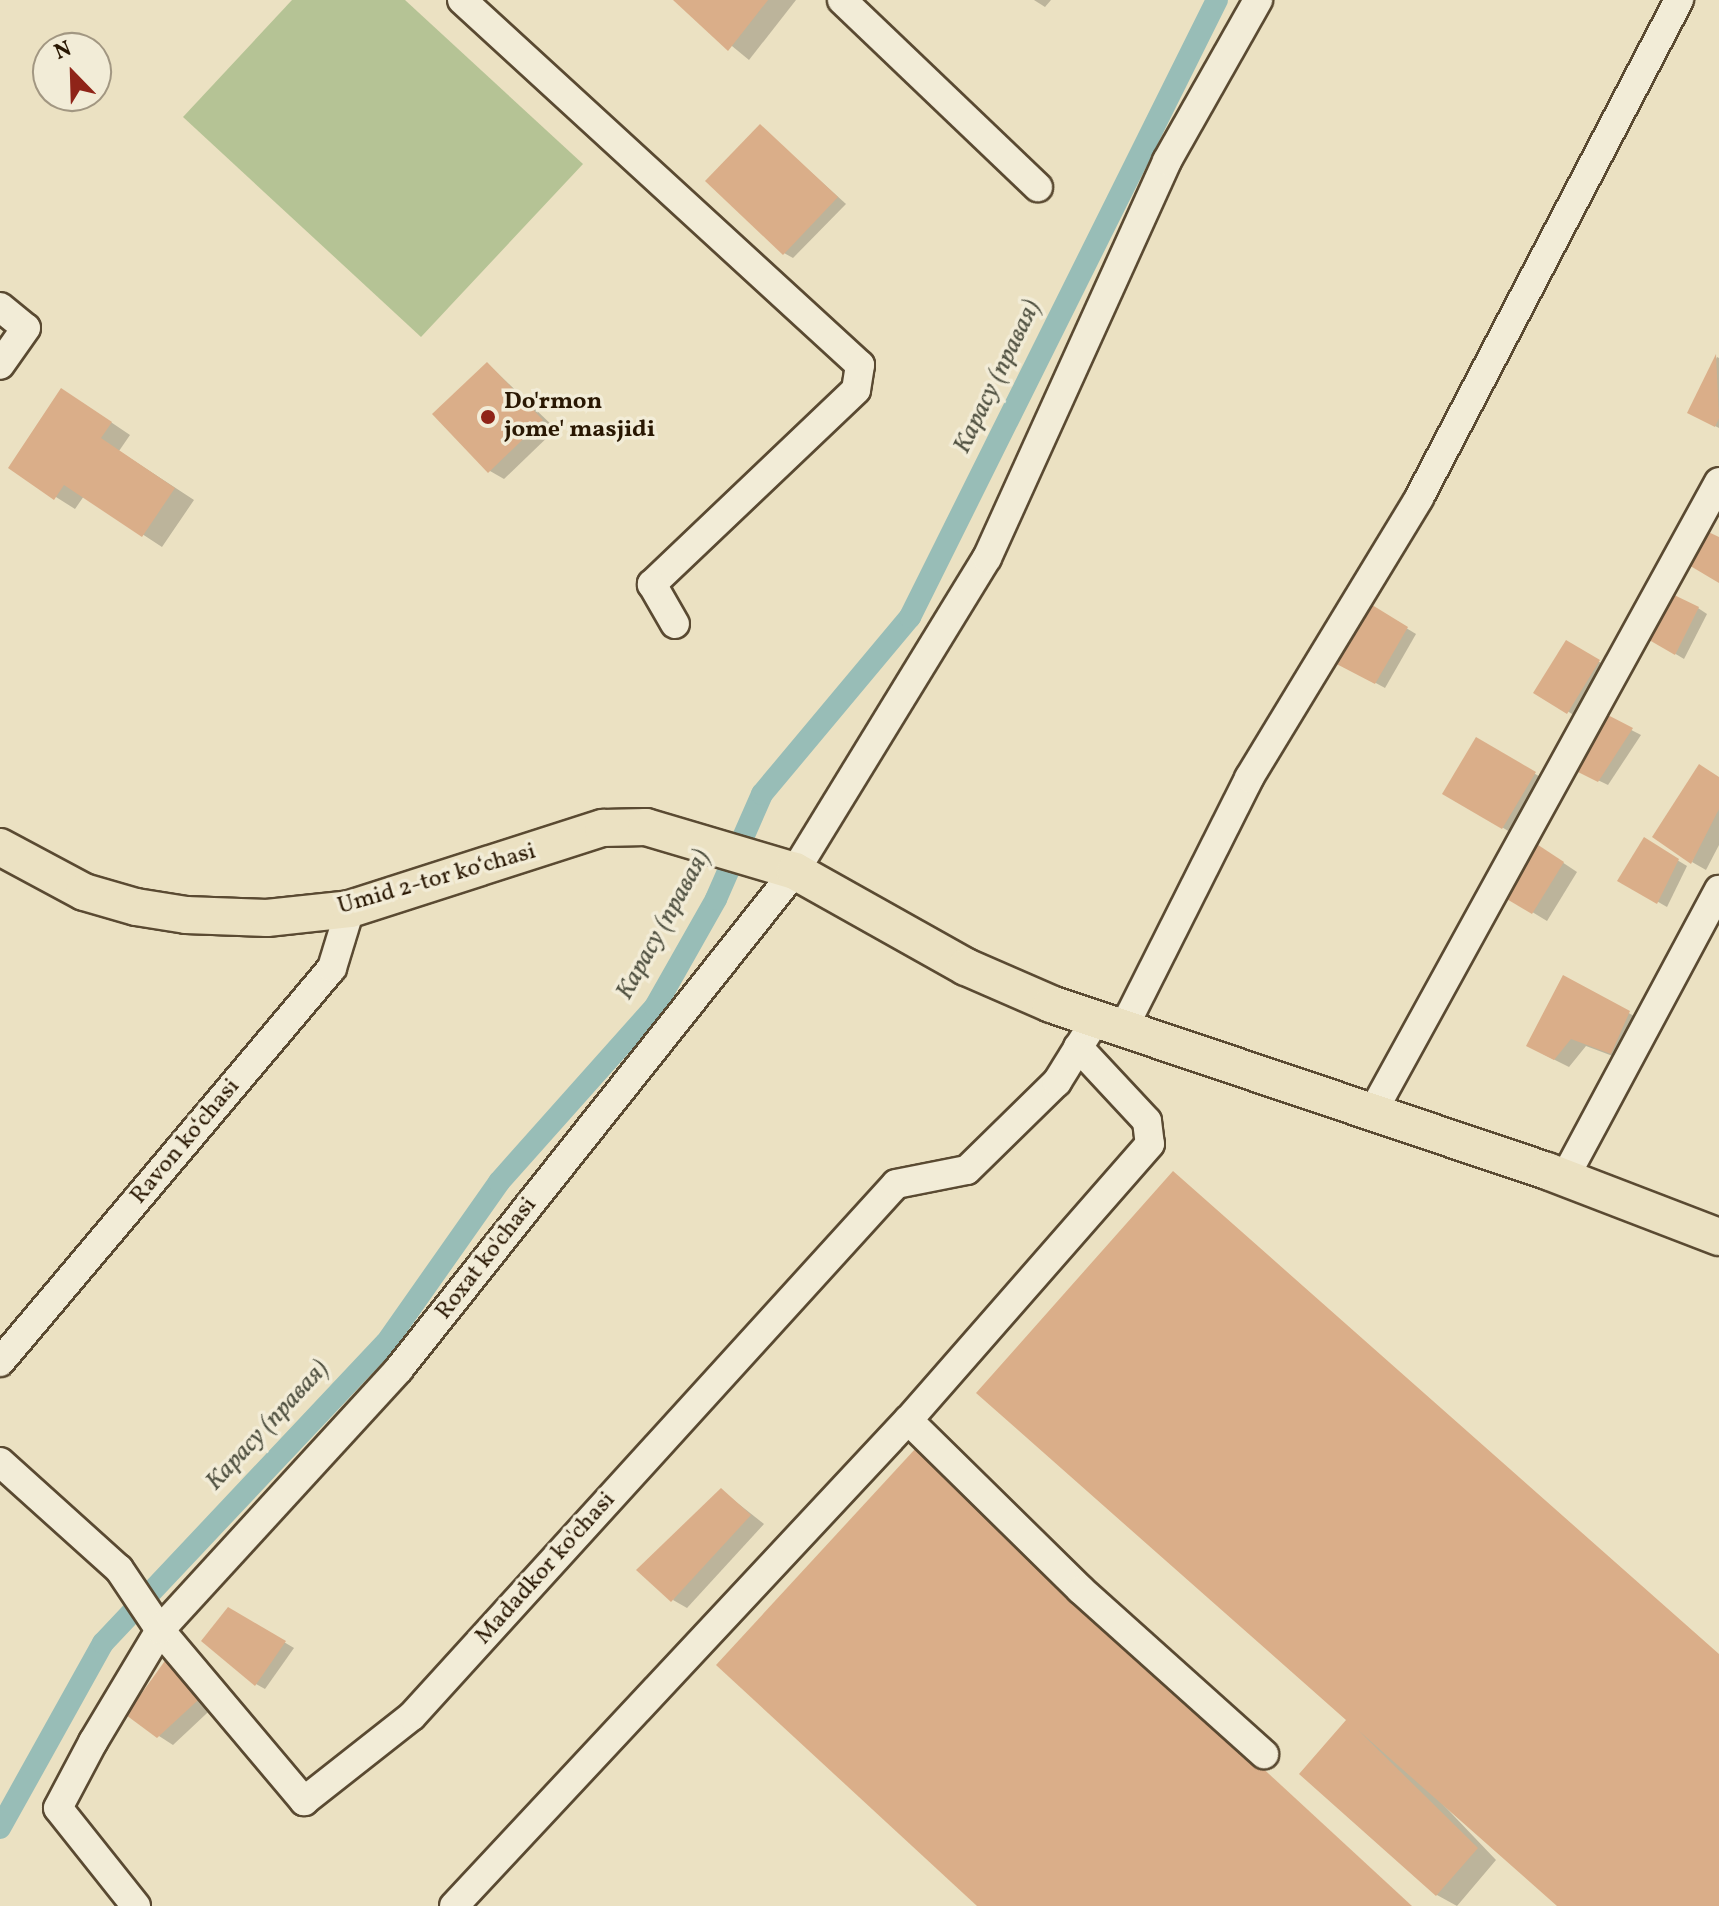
<!DOCTYPE html>
<meta charset="utf-8">
<style>
body{margin:0}
#map{position:relative;width:1719px;height:1906px;overflow:hidden;background:#ebe1c2;font-family:Vollkorn,serif}
div>[style]{position:absolute}
.green>*{inset:0;background:#b5c395}
.shadow>*{inset:0;background:#0003}
.canal>*{height:22px;margin:-11px;padding:0 11px;transform-origin:11px;border-radius:11px;background:#98bdb7}
.building>*{inset:0;background:#daae89}
.roads{filter:drop-shadow(2px 0 #5a4a32) drop-shadow(-2px 0 #5a4a32) drop-shadow(0 2px #5a4a32) drop-shadow(0 -2px #5a4a32)}
.minor>*{height:28px;margin:-14px;padding:0 14px;transform-origin:14px;border-radius:14px;background:#f2ecd7}
.major>*{height:36px;margin:-18px;padding:0 18px;transform-origin:18px;border-radius:18px;background:#ebe1c2}
.dots>*{width:22px;height:22px;translate:-50% -50%;box-sizing:border-box;border:4px solid #f2ecd7;border-radius:50%}
span{translate:-50% -50%;white-space:nowrap;text-align:center;line-height:1.15;-webkit-text-stroke:7px #f2ecd7;paint-order:stroke}
.poi-label{font-size:24px;color:#291702;font-weight:700}
.left{translate:0 -50%;text-align:left}
.street-label{font-size:24px;color:#291702}
.water-label{font-size:26px;color:#505141;font-style:italic}
.north{position:absolute;left:32px;top:32px;width:80px;height:80px;box-sizing:border-box;background:#f2ecd7;border:2px solid #a29782;border-radius:50%;rotate:337deg;font-size:22px;font-weight:700;line-height:32px;text-align:center;color:#291702}
.north::after{content:'';display:block;margin:auto;width:28px;height:36px;background:#8f2418;clip-path:polygon(50% 0,100% 100%,50% 72%,0 100%)}
</style>
<div id="map">
<div class="green">
<i style="clip-path:polygon(292px 0,405px 0,583px 164px,421px 337px,183px 117px)"></i>
</div>
<div class="shadow">
<i style="clip-path:polygon(676px 0,796px 0,749px 60px)"></i>
<i style="clip-path:polygon(1034px 0,1051px 0,1045px 7px)"></i>
<i style="clip-path:polygon(760px 126px,846px 204px,793px 258px,784px 253px)"></i>
<i style="clip-path:polygon(1717px 357px,1719px 358px,1719px 428px,1690px 413px)"></i>
<i style="clip-path:polygon(488px 364px,556px 429px,504px 479px,490px 471px)"></i>
<i style="clip-path:polygon(81px 402px,130px 435px,119px 451px,194px 500px,162px 547px,84px 496px,75px 509px,10px 468px)"></i>
<i style="clip-path:polygon(1365px 603px,1416px 634px,1385px 688px,1330px 658px)"></i>
<i style="clip-path:polygon(1698px 608px,1707px 614px,1684px 659px,1646px 636px)"></i>
<i style="clip-path:polygon(1567px 643px,1608px 667px,1577px 717px,1536px 692px)"></i>
<i style="clip-path:polygon(1602px 715px,1641px 735px,1608px 785px,1581px 772px)"></i>
<i style="clip-path:polygon(1477px 740px,1549px 782px,1517px 836px,1445px 794px)"></i>
<i style="clip-path:polygon(1719px 778px,1719px 845px,1706px 870px,1692px 862px)"></i>
<i style="clip-path:polygon(1644px 840px,1687px 866px,1667px 907px,1620px 880px)"></i>
<i style="clip-path:polygon(1541px 848px,1577px 872px,1547px 921px,1498px 891px)"></i>
<i style="clip-path:polygon(1564px 977px,1643px 1021px,1626px 1061px,1586px 1046px,1569px 1067px,1543px 1054px)"></i>
<i style="clip-path:polygon(721px 1490px,764px 1524px,687px 1608px,673px 1600px)"></i>
<i style="clip-path:polygon(228px 1609px,294px 1648px,265px 1689px,256px 1684px)"></i>
<i style="clip-path:polygon(1719px 1655px,1719px 1906px,1560px 1906px,1432px 1793px,1496px 1860px,1457px 1906px,1437px 1895px,1349px 1720px)"></i>
<i style="clip-path:polygon(168px 1661px,222px 1699px,173px 1745px,159px 1736px)"></i>
</div>
<div class="canal">
<i style="left:0;top:1828px;width:212px;rotate:-60.9deg"></i>
<i style="left:103px;top:1643px;width:412px;rotate:-46.7deg"></i>
<i style="left:386px;top:1343px;width:197px;rotate:-54.9deg"></i>
<i style="left:499px;top:1182px;width:234px;rotate:-48.3deg"></i>
<i style="left:655px;top:1007px;width:124px;rotate:-60.5deg"></i>
<i style="left:716px;top:899px;width:115px;rotate:-66.3deg"></i>
<i style="left:762px;top:794px;width:231px;rotate:-50.1deg"></i>
<i style="left:910px;top:617px;width:689px;rotate:-63.55deg"></i>
</div>
<div class="building">
<i style="clip-path:polygon(673px 0,768px 0,728px 51px)"></i>
<i style="clip-path:polygon(760px 124px,838px 197px,783px 255px,705px 181px)"></i>
<i style="clip-path:polygon(1716px 354px,1719px 418px,1715px 427px,1687px 413px)"></i>
<i style="clip-path:polygon(487px 362px,543px 420px,488px 473px,432px 414px)"></i>
<i style="clip-path:polygon(61px 388px,112px 422px,101px 438px,175px 488px,142px 537px,64px 485px,54px 500px,8px 468px)"></i>
<i style="clip-path:polygon(1702px 529px,1719px 537px,1719px 583px,1687px 564px)"></i>
<i style="clip-path:polygon(1668px 592px,1699px 607px,1675px 655px,1644px 637px)"></i>
<i style="clip-path:polygon(1364px 600px,1408px 627px,1375px 684px,1327px 659px)"></i>
<i style="clip-path:polygon(1566px 640px,1600px 660px,1567px 714px,1533px 693px)"></i>
<i style="clip-path:polygon(1602px 712px,1633px 728px,1598px 782px,1570px 768px)"></i>
<i style="clip-path:polygon(1476px 737px,1536px 772px,1502px 829px,1442px 794px)"></i>
<i style="clip-path:polygon(1699px 764px,1719px 777px,1719px 809px,1691px 864px,1652px 837px)"></i>
<i style="clip-path:polygon(1526px 837px,1564px 862px,1532px 914px,1495px 892px)"></i>
<i style="clip-path:polygon(1644px 837px,1679px 859px,1657px 904px,1617px 881px)"></i>
<i style="clip-path:polygon(1563px 975px,1630px 1011px,1611px 1054px,1571px 1039px,1554px 1060px,1526px 1046px)"></i>
<i style="clip-path:polygon(1173px 1171px,1719px 1654px,1719px 1906px,1557px 1906px,1358px 1730px,1478px 1848px,1436px 1896px,1299px 1774px,1346px 1720px,976px 1393px)"></i>
<i style="clip-path:polygon(916px 1448px,1412px 1906px,977px 1906px,716px 1665px)"></i>
<i style="clip-path:polygon(721px 1488px,751px 1515px,671px 1602px,636px 1570px)"></i>
<i style="clip-path:polygon(228px 1607px,286px 1641px,255px 1686px,201px 1641px)"></i>
<i style="clip-path:polygon(167px 1658px,209px 1690px,157px 1738px,126px 1715px)"></i>
</div>
<div class="roads">
<div class="minor">
<i style="left:462px;top:0;width:540px;rotate:42.52deg"></i>
<i style="left:860px;top:365px;width:25px;rotate:99deg"></i>
<i style="left:856px;top:390px;width:282px;rotate:136.4deg"></i>
<i style="left:652px;top:584px;width:46px;rotate:60.1deg"></i>
<i style="left:842px;top:0;width:271px;rotate:43.7deg"></i>
<i style="left:0;top:307px;width:33px;rotate:39deg"></i>
<i style="left:26px;top:328px;width:45px;rotate:125.1deg"></i>
<i style="left:1124px;top:1027px;width:279px;rotate:-63.3deg"></i>
<i style="left:1249px;top:778px;width:328px;rotate:-58.7deg"></i>
<i style="left:1419px;top:498px;width:562px;rotate:-62.43deg"></i>
<i style="left:1078px;top:1047px;width:101px;rotate:47deg"></i>
<i style="left:1147px;top:1121px;width:23px;rotate:83deg"></i>
<i style="left:1150px;top:1144px;width:367px;rotate:131.2deg"></i>
<i style="left:908px;top:1420px;width:243px;rotate:44.5deg"></i>
<i style="left:1081px;top:1590px;width:246px;rotate:41.9deg"></i>
<i style="left:1372px;top:1113px;width:720px;rotate:-61.19deg"></i>
<i style="left:1565px;top:1177px;width:326px;rotate:-61.8deg"></i>
<i style="left:0;top:1362px;width:515px;rotate:-49.88deg"></i>
<i style="left:332px;top:968px;width:62px;rotate:-73deg"></i>
<i style="left:0;top:1462px;width:160px;rotate:42deg"></i>
<i style="left:119px;top:1569px;width:73px;rotate:56.1deg"></i>
<i style="left:160px;top:1630px;width:224px;rotate:49.9deg"></i>
<i style="left:304px;top:1801px;width:137px;rotate:-38.2deg"></i>
<i style="left:412px;top:1716px;width:719px;rotate:-47.7deg"></i>
<i style="left:896px;top:1184px;width:72px;rotate:-11.2deg"></i>
<i style="left:967px;top:1170px;width:126px;rotate:-44.4deg"></i>
<i style="left:1057px;top:1082px;width:74px;rotate:-58.2deg"></i>
<i style="left:136px;top:1906px;width:125px;rotate:-128.5deg"></i>
<i style="left:58px;top:1808px;width:75px;rotate:-62.1deg"></i>
<i style="left:93px;top:1742px;width:131px;rotate:-59.1deg"></i>
<i style="left:160px;top:1630px;width:354px;rotate:-47.5deg"></i>
<i style="left:399px;top:1369px;width:636px;rotate:-51.51deg"></i>
<i style="left:795px;top:871px;width:367px;rotate:-58.5deg"></i>
<i style="left:987px;top:558px;width:436px;rotate:-65.6deg"></i>
<i style="left:1167px;top:161px;width:185px;rotate:-60.5deg"></i>
<i style="left:454px;top:1906px;width:665px;rotate:-46.95deg"></i>
</div>
<div class="major">
<i style="left:0;top:847px;width:95px;rotate:28.2deg"></i>
<i style="left:84px;top:892px;width:54px;rotate:16.1deg"></i>
<i style="left:136px;top:907px;width:51px;rotate:9.1deg"></i>
<i style="left:186px;top:915px;width:81px;rotate:2.1deg"></i>
<i style="left:267px;top:918px;width:83px;rotate:-6.2deg"></i>
<i style="left:350px;top:909px;width:266px;rotate:-17.8deg"></i>
<i style="left:603px;top:828px;width:43px;rotate:-1.3deg"></i>
<i style="left:646px;top:827px;width:155px;rotate:16.5deg"></i>
<i style="left:795px;top:871px;width:196px;rotate:29.3deg"></i>
<i style="left:966px;top:967px;width:93px;rotate:23.5deg"></i>
<i style="left:1051px;top:1004px;width:523px;rotate:18.61deg"></i>
<i style="left:1547px;top:1171px;width:184px;rotate:21deg"></i>
</div>
</div>
<div class="dots">
<i style="left:488px;top:417px;background:#8f2418"></i>
</div>
<div class="poi-label">
<span class="left" style="left:504px;top:417px">Do'rmon<br>jome' masjidi</span>
</div>
<div class="street-label">
<span style="left:437px;top:880px;rotate:-16deg">Umid 2-tor koʻchasi</span>
<span style="left:186px;top:1142px;rotate:-50deg">Ravon koʻchasi</span>
<span style="left:487px;top:1259px;rotate:-52deg">Roxat ko'chasi</span>
<span style="left:546px;top:1569px;rotate:-48deg">Madadkor ko'chasi</span>
</div>
<div class="water-label">
<span style="left:998px;top:377px;rotate:-64deg">Карасу (правая)</span>
<span style="left:664px;top:925px;rotate:-61deg">Карасу (правая)</span>
<span style="left:268px;top:1426px;rotate:-47deg">Карасу (правая)</span>
</div>
<div class="north">N</div>
</div>
